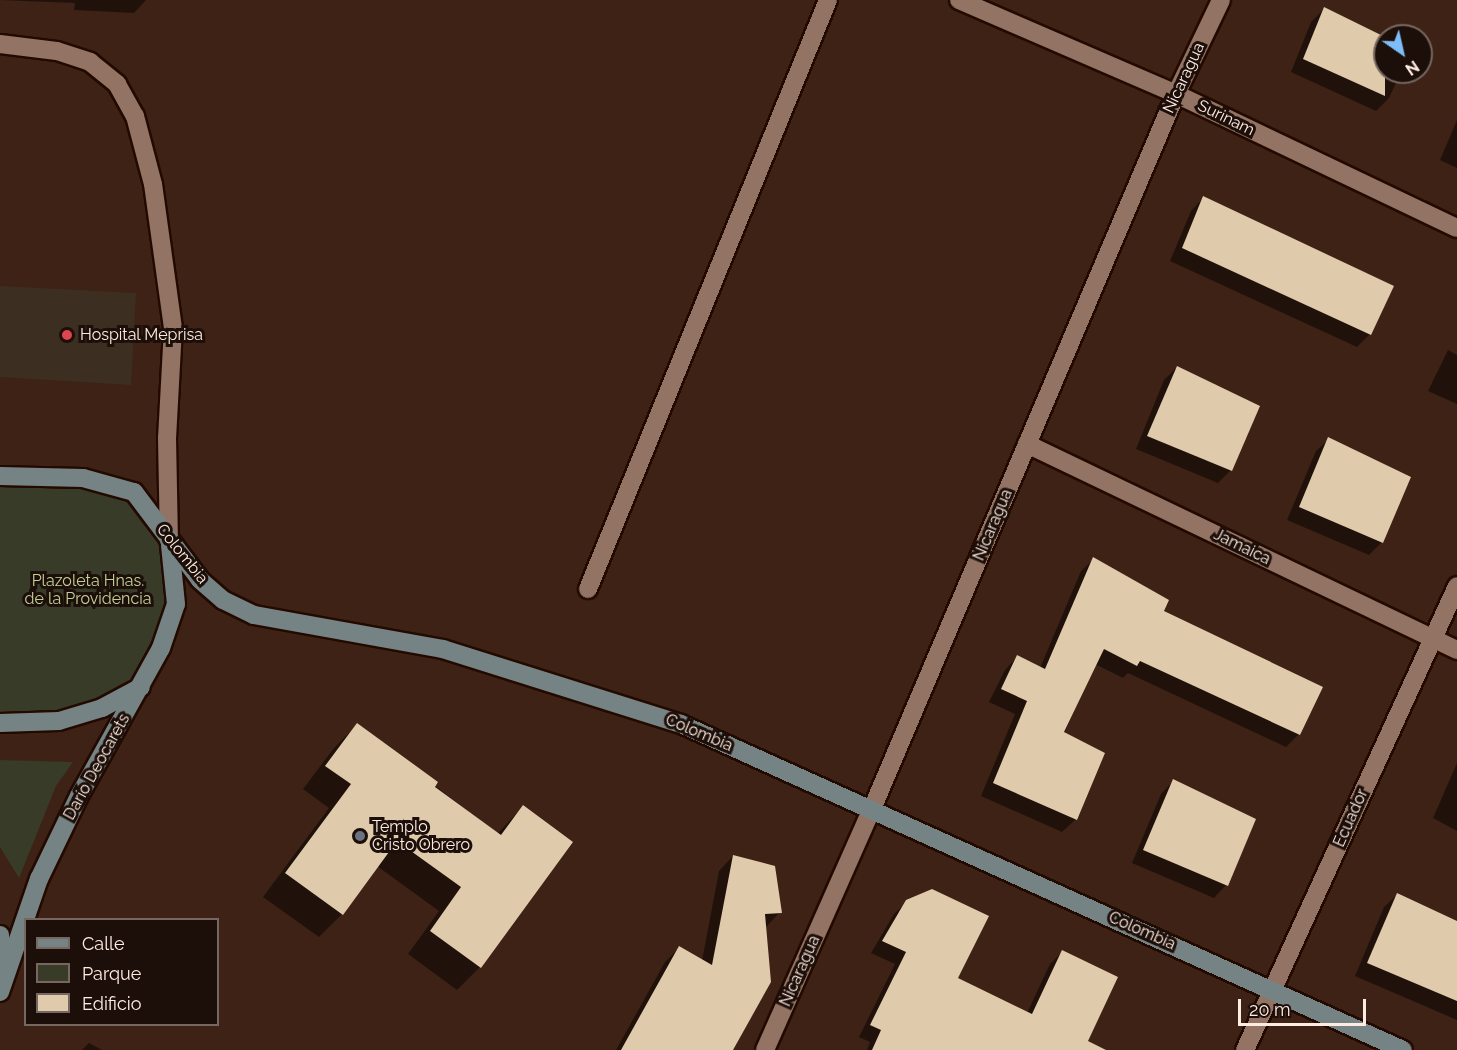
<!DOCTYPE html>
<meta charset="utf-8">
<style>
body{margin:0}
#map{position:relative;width:1457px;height:1050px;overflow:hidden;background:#3d2215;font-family:Raleway,sans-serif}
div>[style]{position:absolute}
.medical>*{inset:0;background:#3c2f21}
.green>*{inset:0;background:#373b28}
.shadow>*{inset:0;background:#0007}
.building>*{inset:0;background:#dfcaab}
.roads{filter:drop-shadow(2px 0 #230a01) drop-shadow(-2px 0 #230a01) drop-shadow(0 2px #230a01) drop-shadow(0 -2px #230a01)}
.street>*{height:18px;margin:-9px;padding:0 9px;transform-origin:9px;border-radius:9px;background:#937363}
.secondary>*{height:18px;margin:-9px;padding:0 9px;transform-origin:9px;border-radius:9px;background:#768384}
.dots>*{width:16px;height:16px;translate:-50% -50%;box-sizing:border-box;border:3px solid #1c0f09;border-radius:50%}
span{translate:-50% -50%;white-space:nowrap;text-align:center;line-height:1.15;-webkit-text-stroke:6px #1c0f09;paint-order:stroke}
.street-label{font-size:16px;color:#feebe2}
.poi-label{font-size:16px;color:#feebe2}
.left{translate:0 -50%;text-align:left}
.park-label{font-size:16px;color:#c4cf97}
.legend{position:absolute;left:24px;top:918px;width:195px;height:108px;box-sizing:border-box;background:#1c0f09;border:2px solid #766760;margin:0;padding:8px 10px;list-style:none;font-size:18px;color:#feebe2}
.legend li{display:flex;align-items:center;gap:12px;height:30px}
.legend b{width:30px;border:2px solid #766760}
.north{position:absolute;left:1373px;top:24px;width:60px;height:60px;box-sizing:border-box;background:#1c0f09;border:2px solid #766760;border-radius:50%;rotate:146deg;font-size:16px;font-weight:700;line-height:24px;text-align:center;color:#feebe2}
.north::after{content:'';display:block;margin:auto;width:21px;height:27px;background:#7dbef9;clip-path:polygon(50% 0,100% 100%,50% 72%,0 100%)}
.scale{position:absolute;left:1238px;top:999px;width:128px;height:27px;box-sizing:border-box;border:3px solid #feebe2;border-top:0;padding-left:8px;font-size:18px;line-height:21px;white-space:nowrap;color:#feebe2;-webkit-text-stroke:4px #1c0f09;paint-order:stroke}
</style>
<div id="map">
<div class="medical">
<i style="clip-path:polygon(0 286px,136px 293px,131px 385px,0 377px)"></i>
</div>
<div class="green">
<i style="clip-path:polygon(0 476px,134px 492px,169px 540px,176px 577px,141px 687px,102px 708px,0 723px)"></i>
<i style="clip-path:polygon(0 760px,73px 762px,56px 786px,19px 878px,0 847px)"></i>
</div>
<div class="shadow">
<i style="clip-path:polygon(0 0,146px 0,134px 13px,74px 10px,75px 3px)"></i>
<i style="clip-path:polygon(1324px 9px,1385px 39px,1385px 72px,1401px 72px,1389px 98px,1376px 111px,1291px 72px,1311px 22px)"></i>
<i style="clip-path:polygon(1457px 120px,1457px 168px,1440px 160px)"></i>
<i style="clip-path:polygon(1203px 198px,1370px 334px,1357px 347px,1170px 261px,1191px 211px)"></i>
<i style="clip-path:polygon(1448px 350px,1457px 355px,1457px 404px,1428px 391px)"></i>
<i style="clip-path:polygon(1177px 367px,1231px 470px,1218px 483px,1136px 449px,1164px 380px)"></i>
<i style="clip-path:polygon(1329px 439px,1409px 478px,1382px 542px,1369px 555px,1287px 520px,1316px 451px)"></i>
<i style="clip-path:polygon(1094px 559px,1162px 611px,1299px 734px,1286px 747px,1128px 673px,1123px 678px,1095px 664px,1064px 734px,1103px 754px,1075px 820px,1062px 832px,981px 796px,1015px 714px,989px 702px,1005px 670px,1017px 657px,1040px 668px,1081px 571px)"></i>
<i style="clip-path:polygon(357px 725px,497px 834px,523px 807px,480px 967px,457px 990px,408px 954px,439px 911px,377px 866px,342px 914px,319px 937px,263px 897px,329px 808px,303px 789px,334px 748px)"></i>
<i style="clip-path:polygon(1457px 763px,1457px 831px,1433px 818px)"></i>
<i style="clip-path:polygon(1173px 781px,1226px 885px,1214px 898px,1132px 863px,1161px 794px)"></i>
<i style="clip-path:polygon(733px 856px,780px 912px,766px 927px,732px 1050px,616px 1050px,665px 962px,679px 948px,702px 961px,719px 871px)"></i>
<i style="clip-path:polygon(1397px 895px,1457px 924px,1457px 1020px,1355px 976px,1384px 907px)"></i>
<i style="clip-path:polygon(907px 902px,956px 978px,1027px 1013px,1050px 964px,1062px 952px,1086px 1042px,1102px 1050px,867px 1050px,870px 1042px,859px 1037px,895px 964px,871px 953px,894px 914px)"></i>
<i style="clip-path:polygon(89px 1043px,102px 1050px,82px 1050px)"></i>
</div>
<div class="building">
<i style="clip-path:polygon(1324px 7px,1385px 37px,1385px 96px,1303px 59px)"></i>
<i style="clip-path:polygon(1203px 196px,1394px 286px,1371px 335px,1182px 248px)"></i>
<i style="clip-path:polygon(1177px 366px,1260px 406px,1232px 471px,1147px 436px)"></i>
<i style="clip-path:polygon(1328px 437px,1411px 477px,1383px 543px,1299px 507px)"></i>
<i style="clip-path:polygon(1093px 557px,1169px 600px,1164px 611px,1323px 687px,1300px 735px,1140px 661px,1137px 666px,1104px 649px,1064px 732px,1105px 753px,1077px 820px,993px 783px,1027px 701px,1001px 689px,1017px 655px,1045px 669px)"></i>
<i style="clip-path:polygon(357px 723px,438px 782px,435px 787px,501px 835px,523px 805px,573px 842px,481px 968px,430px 931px,461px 887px,397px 841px,343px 915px,285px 873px,351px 784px,325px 766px)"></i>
<i style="clip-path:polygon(1173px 779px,1256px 819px,1228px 886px,1143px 850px)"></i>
<i style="clip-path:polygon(733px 855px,775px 866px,782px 913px,765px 914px,771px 982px,733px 1050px,621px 1050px,679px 946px,712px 965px)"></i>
<i style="clip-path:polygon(932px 889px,989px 916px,958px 978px,1032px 1014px,1062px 950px,1118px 977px,1088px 1041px,1106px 1050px,872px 1050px,881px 1030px,870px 1025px,906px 952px,882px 941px,906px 900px)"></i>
<i style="clip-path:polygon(1397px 893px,1457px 921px,1457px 1001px,1367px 963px)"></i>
</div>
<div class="roads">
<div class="street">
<i style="left:959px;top:0;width:236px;rotate:23.4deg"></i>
<i style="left:1176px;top:94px;width:311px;rotate:25.5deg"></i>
<i style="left:0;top:44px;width:57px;rotate:7deg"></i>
<i style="left:57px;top:51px;width:35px;rotate:18deg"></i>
<i style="left:90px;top:62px;width:35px;rotate:39deg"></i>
<i style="left:117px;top:84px;width:37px;rotate:61deg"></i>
<i style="left:135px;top:116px;width:70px;rotate:75.2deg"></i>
<i style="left:153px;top:184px;width:145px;rotate:82.1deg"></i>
<i style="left:173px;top:328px;width:110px;rotate:93.1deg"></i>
<i style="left:167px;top:438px;width:102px;rotate:88.9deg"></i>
<i style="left:1027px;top:444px;width:477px;rotate:25.6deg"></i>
<i style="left:588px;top:589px;width:636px;rotate:-67.83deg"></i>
<i style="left:765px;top:1050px;width:264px;rotate:-66.1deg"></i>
<i style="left:872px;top:809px;width:777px;rotate:-66.97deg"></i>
<i style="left:1176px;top:94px;width:104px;rotate:-64.4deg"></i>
<i style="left:1245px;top:1050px;width:510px;rotate:-65.44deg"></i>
</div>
<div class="secondary">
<i style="left:0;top:476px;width:83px;rotate:1.4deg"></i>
<i style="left:83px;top:478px;width:53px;rotate:15.4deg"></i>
<i style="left:134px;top:492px;width:110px;rotate:53.1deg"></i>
<i style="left:200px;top:580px;width:30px;rotate:41deg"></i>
<i style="left:223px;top:600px;width:34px;rotate:26deg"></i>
<i style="left:254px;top:615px;width:192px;rotate:10.2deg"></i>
<i style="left:443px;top:649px;width:250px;rotate:17.5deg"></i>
<i style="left:681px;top:724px;width:792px;rotate:24.3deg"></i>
<i style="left:0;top:723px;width:59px;rotate:-1.9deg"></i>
<i style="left:59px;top:721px;width:45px;rotate:-16.8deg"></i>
<i style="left:102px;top:708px;width:44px;rotate:-28.3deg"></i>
<i style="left:0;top:935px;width:36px;rotate:85deg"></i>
<i style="left:0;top:992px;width:120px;rotate:-71deg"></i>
<i style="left:39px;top:879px;width:92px;rotate:-64.3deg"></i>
<i style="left:79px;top:796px;width:169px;rotate:-61deg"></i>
<i style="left:161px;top:648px;width:46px;rotate:-71.2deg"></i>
<i style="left:176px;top:604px;width:59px;rotate:-95.8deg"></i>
</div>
</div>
<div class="dots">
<i style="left:67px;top:335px;background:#e0444e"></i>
<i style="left:360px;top:836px;background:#6b7280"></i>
</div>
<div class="street-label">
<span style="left:1184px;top:78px;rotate:-65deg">Nicaragua</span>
<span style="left:1226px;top:118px;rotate:26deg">Surinam</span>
<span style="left:993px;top:525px;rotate:-67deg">Nicaragua</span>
<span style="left:1242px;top:547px;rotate:26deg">Jamaica</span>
<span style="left:182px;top:554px;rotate:51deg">Colombia</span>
<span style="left:699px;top:733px;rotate:23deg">Colombia</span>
<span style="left:97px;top:767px;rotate:-61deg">Darío Deocarets</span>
<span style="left:1351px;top:818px;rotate:-66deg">Ecuador</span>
<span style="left:1142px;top:931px;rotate:24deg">Colombia</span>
<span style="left:800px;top:971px;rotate:-66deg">Nicaragua</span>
</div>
<div class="poi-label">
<span class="left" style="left:80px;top:335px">Hospital Meprisa</span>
<span class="left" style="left:372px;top:836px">Templo<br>Cristo Obrero</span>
</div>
<div class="park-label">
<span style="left:88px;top:590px">Plazoleta Hnas.<br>de la Providencia</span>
</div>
<ul class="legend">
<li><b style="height:8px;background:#768384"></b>Calle</li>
<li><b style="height:16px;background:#373b28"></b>Parque</li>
<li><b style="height:16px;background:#dfcaab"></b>Edificio</li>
</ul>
<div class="north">N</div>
<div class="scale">20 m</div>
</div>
